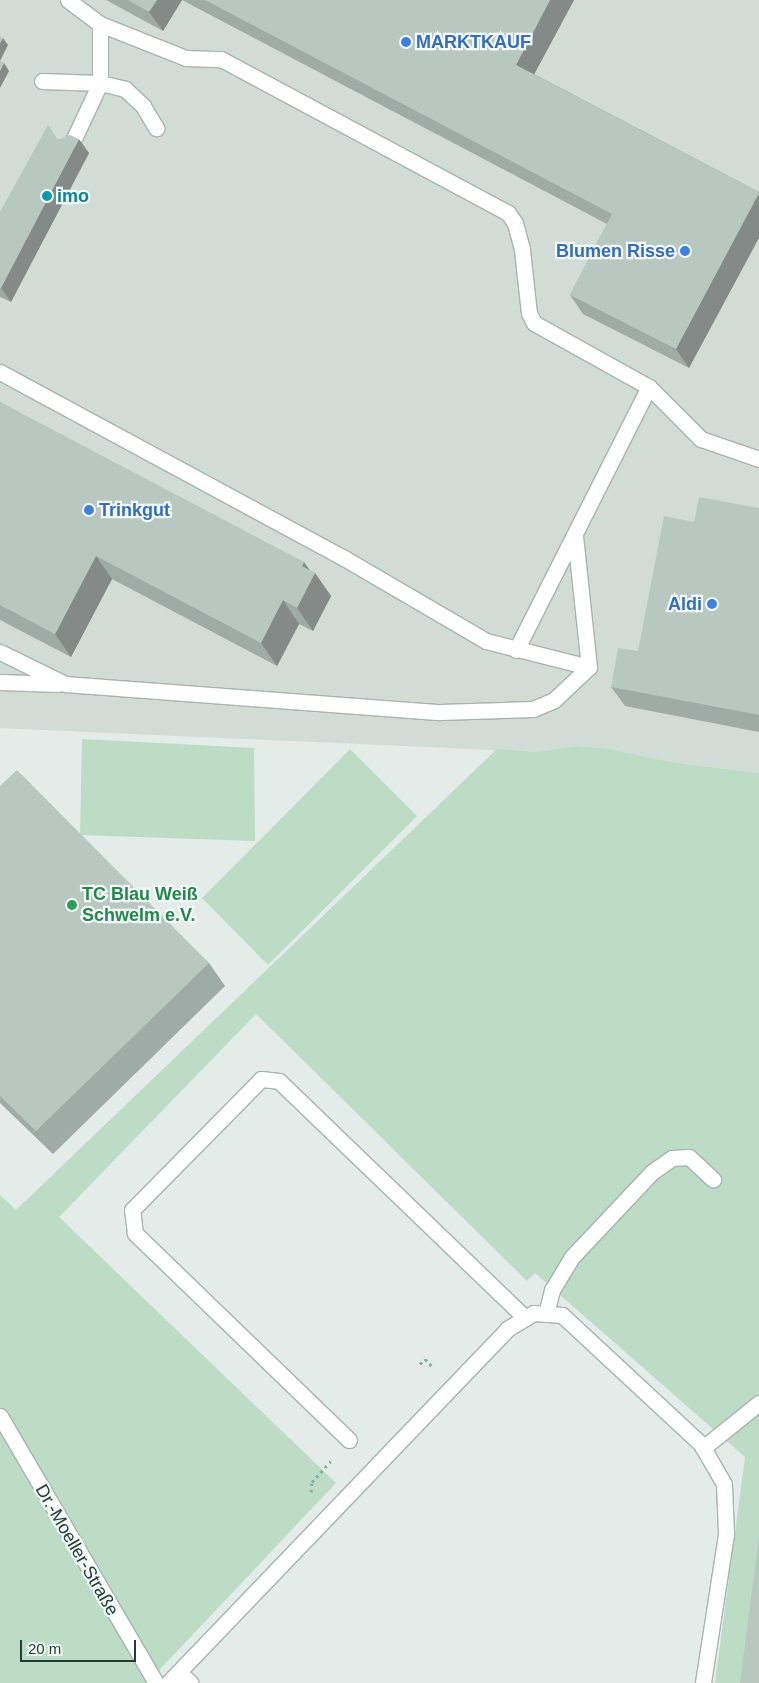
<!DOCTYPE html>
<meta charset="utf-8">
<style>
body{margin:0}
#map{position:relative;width:759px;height:1683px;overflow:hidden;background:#e3ece8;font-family:Arial,sans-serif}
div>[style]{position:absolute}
.built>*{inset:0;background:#d1dcd7}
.green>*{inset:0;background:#bddcc5}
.path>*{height:3px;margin-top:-1.5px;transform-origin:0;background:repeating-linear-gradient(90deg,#85aea0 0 2.5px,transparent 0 6.5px)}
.roads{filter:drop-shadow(1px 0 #a6b4af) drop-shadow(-1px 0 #a6b4af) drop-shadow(0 1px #a6b4af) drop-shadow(0 -1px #a6b4af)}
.minor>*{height:15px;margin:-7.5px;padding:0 7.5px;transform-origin:7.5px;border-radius:7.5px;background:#fff}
.wall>*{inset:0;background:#9faba6}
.shaded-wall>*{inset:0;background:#828b87}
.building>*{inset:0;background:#b9c7c1}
.dots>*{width:14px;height:14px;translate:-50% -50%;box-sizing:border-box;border:2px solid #f3f9f6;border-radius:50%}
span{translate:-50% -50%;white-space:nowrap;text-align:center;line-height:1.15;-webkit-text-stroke:4.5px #f3f9f6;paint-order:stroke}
.shop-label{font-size:18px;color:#366cbe;font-weight:700}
.left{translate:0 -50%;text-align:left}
.right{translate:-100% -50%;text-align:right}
.culture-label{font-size:18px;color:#0d838f;font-weight:700}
.leisure-label{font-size:18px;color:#27864d;font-weight:700}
.street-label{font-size:18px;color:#243c35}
.scale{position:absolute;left:20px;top:1640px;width:116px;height:22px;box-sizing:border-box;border:2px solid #243c35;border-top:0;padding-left:6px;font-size:15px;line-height:18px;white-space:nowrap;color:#243c35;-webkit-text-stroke:4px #f3f9f6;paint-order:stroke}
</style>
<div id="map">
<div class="built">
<i style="clip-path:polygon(0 0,759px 0,759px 773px,676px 763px,605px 748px,576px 746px,536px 752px,0 728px)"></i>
</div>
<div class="green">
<i style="clip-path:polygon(82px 739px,254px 748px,255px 841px,80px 835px)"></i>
<i style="clip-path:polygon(576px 746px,605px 748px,676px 763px,759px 773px,759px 1683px,715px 1683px,745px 1457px,535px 1273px,527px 1281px,256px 1014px,59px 1217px,336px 1483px,147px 1683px,0 1683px,0 1195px,16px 1210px,497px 749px,536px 752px)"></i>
<i style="clip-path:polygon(350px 749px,417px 816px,268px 965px,202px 898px)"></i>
</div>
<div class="path">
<i style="left:420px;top:1364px;width:7px;rotate:-45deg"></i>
<i style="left:425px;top:1359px;width:10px;rotate:45deg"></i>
<i style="left:311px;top:1492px;width:10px;rotate:-84deg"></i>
<i style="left:312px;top:1482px;width:28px;rotate:-48deg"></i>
</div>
<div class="roads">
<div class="minor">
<i style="left:68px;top:0;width:40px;rotate:37deg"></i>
<i style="left:100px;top:24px;width:92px;rotate:21.6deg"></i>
<i style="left:186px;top:58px;width:35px;rotate:2deg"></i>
<i style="left:221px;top:59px;width:326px;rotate:28.2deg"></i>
<i style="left:508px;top:213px;width:12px;rotate:55deg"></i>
<i style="left:515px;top:223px;width:28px;rotate:75deg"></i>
<i style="left:522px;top:250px;width:63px;rotate:83.7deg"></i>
<i style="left:529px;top:313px;width:11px;rotate:63deg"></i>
<i style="left:534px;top:323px;width:132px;rotate:29.1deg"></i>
<i style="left:649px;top:387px;width:74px;rotate:45deg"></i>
<i style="left:701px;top:439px;width:61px;rotate:19deg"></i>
<i style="left:42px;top:81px;width:58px;rotate:2deg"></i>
<i style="left:100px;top:83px;width:26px;rotate:13deg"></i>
<i style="left:125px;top:89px;width:25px;rotate:43deg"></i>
<i style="left:143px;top:106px;width:26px;rotate:59deg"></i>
<i style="left:71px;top:145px;width:68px;rotate:-64.9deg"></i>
<i style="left:100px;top:83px;width:59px;rotate:-90deg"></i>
<i style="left:0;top:372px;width:391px;rotate:28.4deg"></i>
<i style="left:344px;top:558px;width:164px;rotate:30.3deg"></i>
<i style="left:486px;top:641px;width:106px;rotate:14.2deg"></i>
<i style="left:516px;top:650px;width:295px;rotate:-63.2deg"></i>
<i style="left:0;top:652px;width:72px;rotate:26.2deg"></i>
<i style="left:65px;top:684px;width:376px;rotate:4.3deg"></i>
<i style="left:440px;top:712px;width:93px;rotate:-1.8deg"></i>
<i style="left:533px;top:709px;width:23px;rotate:-23deg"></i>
<i style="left:554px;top:700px;width:48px;rotate:-43.3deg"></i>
<i style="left:589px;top:667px;width:133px;rotate:-96.1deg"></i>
<i style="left:0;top:682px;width:58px;rotate:2deg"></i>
<i style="left:546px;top:1314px;width:25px;rotate:-76deg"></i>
<i style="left:552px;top:1290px;width:37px;rotate:-59deg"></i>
<i style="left:571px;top:1258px;width:118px;rotate:-46.7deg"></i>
<i style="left:652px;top:1172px;width:24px;rotate:-35deg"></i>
<i style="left:672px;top:1158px;width:17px;rotate:-3deg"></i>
<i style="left:689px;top:1157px;width:33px;rotate:43deg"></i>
<i style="left:0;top:1416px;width:309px;rotate:59.7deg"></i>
<i style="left:349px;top:1440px;width:298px;rotate:-136deg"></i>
<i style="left:135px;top:1233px;width:23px;rotate:-97deg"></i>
<i style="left:132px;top:1210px;width:184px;rotate:-45.4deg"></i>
<i style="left:261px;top:1079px;width:18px;rotate:6deg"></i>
<i style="left:279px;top:1081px;width:342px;rotate:43.9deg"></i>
<i style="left:703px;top:1448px;width:72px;rotate:-38.8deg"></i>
<i style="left:179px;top:1672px;width:16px;rotate:43deg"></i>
<i style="left:168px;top:1683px;width:490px;rotate:-46.2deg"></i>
<i style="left:507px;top:1329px;width:31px;rotate:-31deg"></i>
<i style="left:534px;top:1313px;width:28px;rotate:4deg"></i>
<i style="left:562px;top:1315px;width:190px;rotate:42.9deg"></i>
<i style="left:701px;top:1444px;width:46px;rotate:60.1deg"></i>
<i style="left:724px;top:1484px;width:50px;rotate:87.7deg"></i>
<i style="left:726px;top:1534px;width:151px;rotate:98.8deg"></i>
</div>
</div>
<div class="wall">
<i style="clip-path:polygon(106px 0,182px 0,163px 31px)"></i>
<i style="clip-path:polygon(182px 0,574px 0,534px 74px,759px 192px,689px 368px,583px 314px,570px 295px,607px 224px)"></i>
<i style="clip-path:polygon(58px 139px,89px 153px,11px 302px,0 297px,0 212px)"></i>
<i style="clip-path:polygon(0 402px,315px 573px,331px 596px,313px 631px,299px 624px,277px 666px,112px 579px,71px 657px,0 620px)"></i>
<i style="clip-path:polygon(759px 508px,759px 732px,625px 706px,611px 687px,638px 651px,694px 522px)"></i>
<i style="clip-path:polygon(0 786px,209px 963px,225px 986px,53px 1154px,0 1103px)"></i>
</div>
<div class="shaded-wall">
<i style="clip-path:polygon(157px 0,182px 0,163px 31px,149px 12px)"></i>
<i style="clip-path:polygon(550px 0,574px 0,529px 84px,516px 65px)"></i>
<i style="clip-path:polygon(3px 38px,8px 45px,0 61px,0 43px)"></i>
<i style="clip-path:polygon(4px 63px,9px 71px,0 88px,0 71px)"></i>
<i style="clip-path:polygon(79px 139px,89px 153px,11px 302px,1px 288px)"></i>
<i style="clip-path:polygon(759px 193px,759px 238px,689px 368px,676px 349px)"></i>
<i style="clip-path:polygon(96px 556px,112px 579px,71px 657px,55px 634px)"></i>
<i style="clip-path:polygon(304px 562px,314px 576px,315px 573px,331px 596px,313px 631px,297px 608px,302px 566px)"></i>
<i style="clip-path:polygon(283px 600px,299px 624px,277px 666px,261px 643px)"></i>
</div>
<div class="building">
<i style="clip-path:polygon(128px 0,157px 0,149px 12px)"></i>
<i style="clip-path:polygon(205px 0,550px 0,516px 65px,759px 192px,759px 193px,676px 349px,570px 295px,612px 214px)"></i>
<i style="clip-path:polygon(0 36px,3px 38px,0 43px)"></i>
<i style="clip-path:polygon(0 61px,4px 63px,0 71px)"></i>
<i style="clip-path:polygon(48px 125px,58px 140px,70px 135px,79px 139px,1px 288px,0 288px,0 212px)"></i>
<i style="clip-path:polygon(0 402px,304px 562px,302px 566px,315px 573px,297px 608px,283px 600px,261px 643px,96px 556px,55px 634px,0 605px)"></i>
<i style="clip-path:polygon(699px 497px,759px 508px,759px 715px,611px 687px,618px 648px,638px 651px,664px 516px,694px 522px)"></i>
<i style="clip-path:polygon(17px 770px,209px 963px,36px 1131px,0 1096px,0 786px)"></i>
<i style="clip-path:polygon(759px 1537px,759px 1683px,740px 1683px)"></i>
</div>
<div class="dots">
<i style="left:406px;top:42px;background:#3f7fe0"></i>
<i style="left:47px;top:196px;background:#0f9aa8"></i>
<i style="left:685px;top:251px;background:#3f7fe0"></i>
<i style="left:89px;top:510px;background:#3f7fe0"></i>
<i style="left:712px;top:604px;background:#3f7fe0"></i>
<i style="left:72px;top:905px;background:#2e9e5b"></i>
</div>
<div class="shop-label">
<span class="left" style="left:416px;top:42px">MARKTKAUF</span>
<span class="right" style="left:675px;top:251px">Blumen Risse</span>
<span class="left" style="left:99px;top:510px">Trinkgut</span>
<span class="right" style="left:702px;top:604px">Aldi</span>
</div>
<div class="culture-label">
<span class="left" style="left:57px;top:196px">imo</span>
</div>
<div class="leisure-label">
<span class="left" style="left:82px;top:905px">TC Blau Weiß<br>Schwelm e.V.</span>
</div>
<div class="street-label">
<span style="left:77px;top:1550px;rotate:60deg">Dr.-Moeller-Straße</span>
</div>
<div class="scale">20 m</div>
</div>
